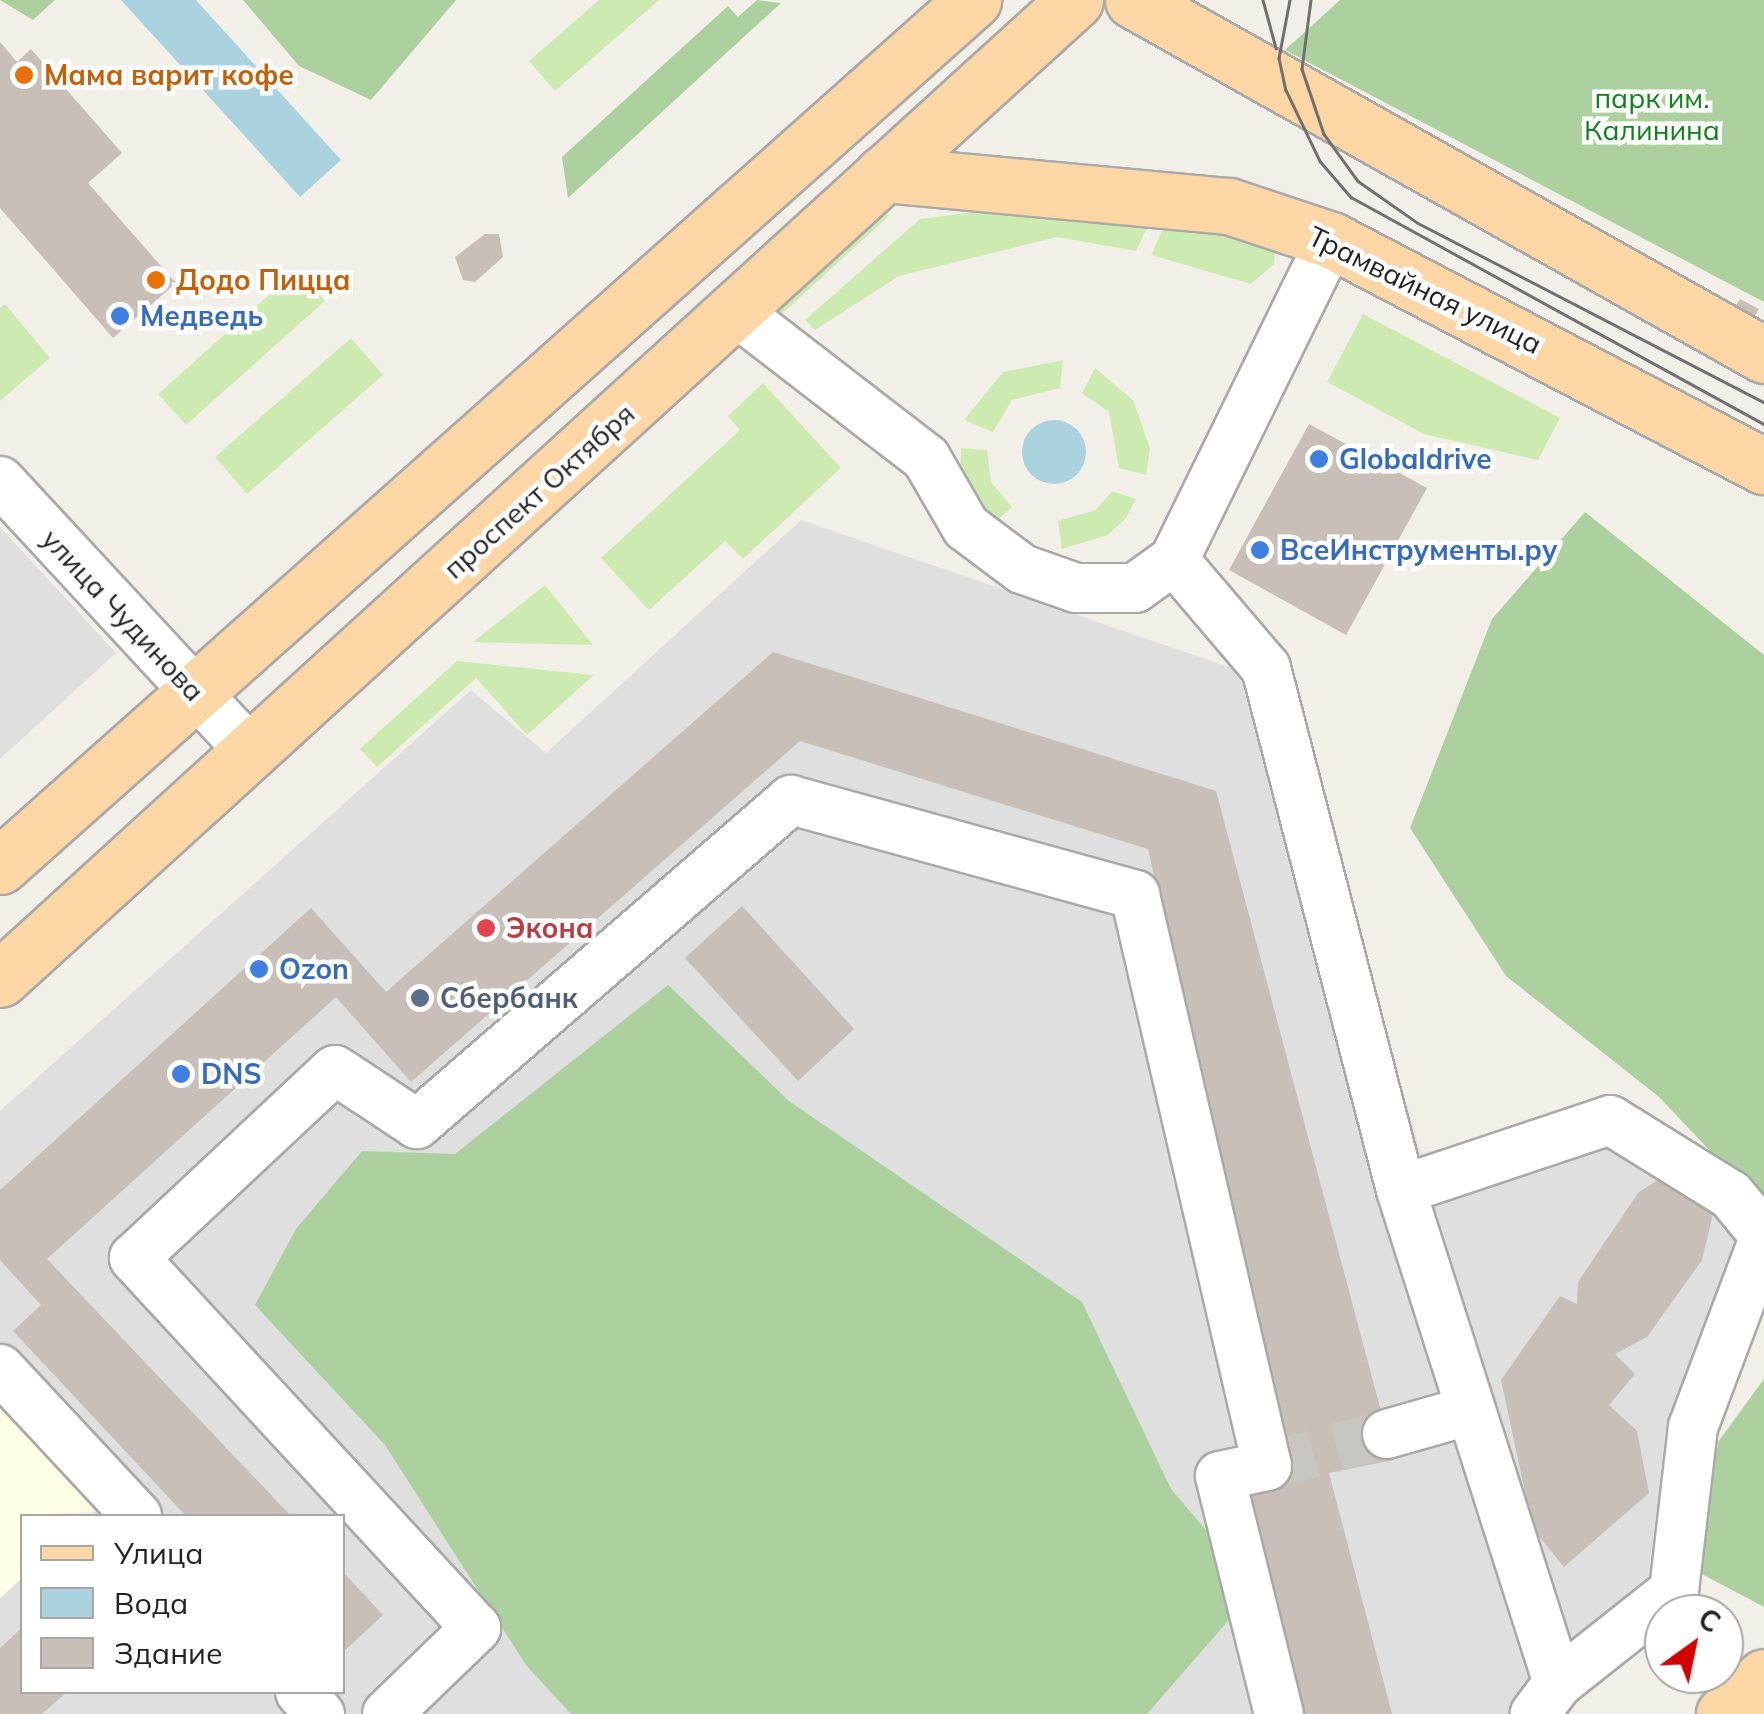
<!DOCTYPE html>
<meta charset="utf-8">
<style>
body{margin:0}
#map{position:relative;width:1764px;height:1714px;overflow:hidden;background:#f2efe9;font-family:Mulish,sans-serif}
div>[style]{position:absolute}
.residential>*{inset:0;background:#e0dfdf}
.education>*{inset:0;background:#ffffe5}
.grass>*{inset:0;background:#cdebb0}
.forest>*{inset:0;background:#add19e}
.water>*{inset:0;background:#aad3df}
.round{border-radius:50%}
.building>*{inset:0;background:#c7bfb8}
.minor-tunnel>*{height:48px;margin-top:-24px;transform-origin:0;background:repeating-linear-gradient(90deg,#c8c6c1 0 48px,transparent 0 72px)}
.roads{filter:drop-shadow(2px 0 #a9a9a9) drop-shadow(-2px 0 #a9a9a9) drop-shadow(0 2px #a9a9a9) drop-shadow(0 -2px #a9a9a9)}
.minor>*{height:48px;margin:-24px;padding:0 24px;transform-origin:24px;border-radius:24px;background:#fff}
.major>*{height:55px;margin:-27.5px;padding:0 27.5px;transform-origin:27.5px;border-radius:27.5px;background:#fcd6a4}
.tram>*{height:2.5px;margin:-1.25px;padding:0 1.25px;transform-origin:1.25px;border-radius:1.25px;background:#707070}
.dots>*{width:28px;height:28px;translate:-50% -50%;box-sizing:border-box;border:5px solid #fff;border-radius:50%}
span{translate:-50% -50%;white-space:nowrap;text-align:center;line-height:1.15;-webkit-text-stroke:9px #fff;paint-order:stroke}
.food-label{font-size:28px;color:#c56008;font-weight:700}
.left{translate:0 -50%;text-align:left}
.park-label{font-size:28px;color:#0c8416}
.street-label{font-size:28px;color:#222}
.shop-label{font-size:28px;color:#366cbe;font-weight:700}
.health-label{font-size:28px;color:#be3a42;font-weight:700}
.service-label{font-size:28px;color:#4e5e75;font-weight:700}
.legend{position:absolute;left:20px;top:1514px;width:325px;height:180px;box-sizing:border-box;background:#fff;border:2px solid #a7a7a7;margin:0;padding:12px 18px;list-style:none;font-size:30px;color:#222}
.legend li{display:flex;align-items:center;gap:20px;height:50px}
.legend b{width:50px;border:2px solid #a7a7a7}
.north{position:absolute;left:1644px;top:1594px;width:100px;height:100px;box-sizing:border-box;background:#fff;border:2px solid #a7a7a7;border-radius:50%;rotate:33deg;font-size:28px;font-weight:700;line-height:40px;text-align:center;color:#222}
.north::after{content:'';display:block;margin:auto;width:35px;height:45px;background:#d40000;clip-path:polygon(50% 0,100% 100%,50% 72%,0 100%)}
</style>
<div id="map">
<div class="residential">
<i style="clip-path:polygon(801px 520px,1287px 687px,1421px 1154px,1611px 1103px,1764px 1222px,1708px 1436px,1684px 1608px,1556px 1714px,0 1714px,0 1598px,22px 1578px,22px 1692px,342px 1692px,342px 1516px,90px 1516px,96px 1510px,0 1405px,0 1111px,471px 690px,546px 753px)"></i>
<i style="clip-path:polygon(0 527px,116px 653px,0 759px)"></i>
</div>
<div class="education">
<i style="clip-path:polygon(0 1405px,96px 1511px,22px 1516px,22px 1578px,0 1598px)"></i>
</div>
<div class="grass">
<i style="clip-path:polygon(599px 0,659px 0,555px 91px,529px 61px)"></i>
<i style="clip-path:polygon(1003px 208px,1152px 218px,1136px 251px,1057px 237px,899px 276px,815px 330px,805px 320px,920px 219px)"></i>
<i style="clip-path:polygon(891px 214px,783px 313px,776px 310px,780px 294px,855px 224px)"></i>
<i style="clip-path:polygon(1167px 220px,1275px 251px,1274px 264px,1251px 284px,1151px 255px)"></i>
<i style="clip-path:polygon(297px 270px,325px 301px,186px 425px,158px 394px)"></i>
<i style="clip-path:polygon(5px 304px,50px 358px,0 401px,0 308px)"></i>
<i style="clip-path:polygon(1363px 314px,1560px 418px,1538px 460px,1424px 434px,1327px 382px)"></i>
<i style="clip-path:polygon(351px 338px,383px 375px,247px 494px,215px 457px)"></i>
<i style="clip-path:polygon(1063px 360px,1060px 388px,1012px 400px,993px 432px,964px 420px,1003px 372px)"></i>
<i style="clip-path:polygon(1095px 368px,1133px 400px,1150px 448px,1146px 475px,1119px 468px,1109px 412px,1082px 393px)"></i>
<i style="clip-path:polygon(763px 383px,841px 468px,743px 559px,725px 541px,649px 610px,601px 558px,740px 430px,728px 416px)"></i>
<i style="clip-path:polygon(961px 448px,987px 450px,991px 482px,1012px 507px,1000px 518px,990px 523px,960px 477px)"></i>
<i style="clip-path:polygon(1112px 491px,1136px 499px,1126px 518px,1108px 535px,1062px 549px,1058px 521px,1096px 510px)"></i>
<i style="clip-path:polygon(545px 585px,593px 645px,473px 642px)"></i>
<i style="clip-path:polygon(457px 661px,594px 675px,527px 735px,476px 678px,377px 767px,360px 749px)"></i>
</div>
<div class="forest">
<i style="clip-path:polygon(0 0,55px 0,33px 20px)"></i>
<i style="clip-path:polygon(243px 0,456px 0,371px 100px,299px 66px)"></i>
<i style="clip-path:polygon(757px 0,781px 3px,568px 198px,562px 157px,728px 6px,738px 17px)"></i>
<i style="clip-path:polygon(1340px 0,1764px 0,1764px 302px,1285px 50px)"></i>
<i style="clip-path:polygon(1585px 512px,1764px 655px,1764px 1208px,1659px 1097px,1506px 976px,1410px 828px,1492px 619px)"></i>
<i style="clip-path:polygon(668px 985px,789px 1101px,1082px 1302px,1171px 1489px,1256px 1589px,1147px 1714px,571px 1714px,526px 1665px,385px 1445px,255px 1305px,296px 1229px,362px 1151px,455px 1154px)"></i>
<i style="clip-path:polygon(1764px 1379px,1764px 1607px,1698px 1572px,1718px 1442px)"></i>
</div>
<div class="water">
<i style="clip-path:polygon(121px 0,196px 0,341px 160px,300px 197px)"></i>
<i class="round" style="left:1022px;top:420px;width:64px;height:64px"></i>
</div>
<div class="building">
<i style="clip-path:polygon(0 42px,17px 62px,31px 49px,122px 153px,88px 183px,176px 283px,113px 338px,0 208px)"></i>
<i style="clip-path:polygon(485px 234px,499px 234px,503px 257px,475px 282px,463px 280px,455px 257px)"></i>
<i style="clip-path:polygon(1740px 299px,1759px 309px,1753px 319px,1734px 309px)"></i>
<i style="clip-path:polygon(1309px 424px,1427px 488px,1346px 635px,1229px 570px)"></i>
<i style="clip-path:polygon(773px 652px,1216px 791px,1394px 1460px,1329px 1473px,1392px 1714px,1305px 1714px,1248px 1495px,1290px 1481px,1148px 849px,800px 741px,411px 1082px,336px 997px,47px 1259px,291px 1516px,186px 1516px,13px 1331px,41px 1305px,0 1260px,0 1190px,311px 908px,386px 992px)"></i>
<i style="clip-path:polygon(742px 906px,854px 1029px,798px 1081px,685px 958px)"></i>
<i style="clip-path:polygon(1672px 1170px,1716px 1201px,1702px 1260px,1647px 1337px,1615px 1354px,1635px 1374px,1609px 1405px,1637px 1431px,1649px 1493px,1564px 1567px,1533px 1529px,1501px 1380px,1560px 1296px,1577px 1304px,1578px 1282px,1638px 1193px)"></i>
<i style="clip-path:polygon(342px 1571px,383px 1615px,342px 1653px)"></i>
<i style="clip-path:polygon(22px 1628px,22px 1692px,67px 1692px,42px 1714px,0 1714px,0 1648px)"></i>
</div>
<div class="minor-tunnel">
<i style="left:1267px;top:1466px;width:124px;rotate:-14.9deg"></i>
</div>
<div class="roads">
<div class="minor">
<i style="left:735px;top:311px;width:241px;rotate:37.6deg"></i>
<i style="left:926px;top:458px;width:80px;rotate:59.9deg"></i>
<i style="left:966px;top:527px;width:70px;rotate:36.9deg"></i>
<i style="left:1022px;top:569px;width:57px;rotate:19.4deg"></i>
<i style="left:1076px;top:588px;width:59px"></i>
<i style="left:1135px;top:588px;width:48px;rotate:-35.7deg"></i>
<i style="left:1174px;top:560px;width:142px;rotate:49.6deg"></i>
<i style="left:1266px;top:668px;width:539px;rotate:75.5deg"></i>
<i style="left:1401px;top:1190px;width:517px;rotate:72.34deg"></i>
<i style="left:1558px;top:1683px;width:39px;rotate:127deg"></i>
<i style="left:0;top:481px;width:365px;rotate:47.2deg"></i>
<i style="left:1174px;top:560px;width:356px;rotate:-63.9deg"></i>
<i style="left:1401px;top:1190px;width:220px;rotate:-18.5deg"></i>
<i style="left:1610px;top:1120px;width:142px;rotate:31.8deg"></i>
<i style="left:1731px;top:1195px;width:52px;rotate:50.5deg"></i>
<i style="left:0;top:1369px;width:201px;rotate:47deg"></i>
<i style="left:1387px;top:1434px;width:87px;rotate:-15.9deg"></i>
<i style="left:1558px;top:1683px;width:148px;rotate:-38.4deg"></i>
<i style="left:1674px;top:1591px;width:165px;rotate:-83.4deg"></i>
<i style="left:1693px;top:1427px;width:202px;rotate:-69.4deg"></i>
<i style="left:300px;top:1692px;width:30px;rotate:48deg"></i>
<i style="left:387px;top:1714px;width:124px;rotate:-44deg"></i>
<i style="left:476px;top:1628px;width:504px;rotate:-132.75deg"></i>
<i style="left:134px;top:1258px;width:275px;rotate:-43.1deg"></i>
<i style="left:335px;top:1070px;width:98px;rotate:33.4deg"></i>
<i style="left:417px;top:1124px;width:495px;rotate:-40.9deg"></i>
<i style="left:791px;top:800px;width:357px;rotate:15.4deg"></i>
<i style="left:1135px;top:895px;width:586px;rotate:76.98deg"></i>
<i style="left:1267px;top:1466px;width:48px;rotate:168deg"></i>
<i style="left:1220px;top:1476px;width:245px;rotate:76.1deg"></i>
</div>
<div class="major">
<i style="left:1133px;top:0;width:724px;rotate:29.36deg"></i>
<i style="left:883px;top:174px;width:347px;rotate:5.3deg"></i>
<i style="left:1229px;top:206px;width:108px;rotate:18.4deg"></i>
<i style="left:1331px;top:240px;width:488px;rotate:27.6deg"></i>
<i style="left:0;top:866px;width:1303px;rotate:-41.67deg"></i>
<i style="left:0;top:979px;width:1454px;rotate:-42.32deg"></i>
<i style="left:1724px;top:1714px;width:54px;rotate:-42.8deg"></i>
</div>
</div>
<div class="tram">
<i style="left:1263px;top:0;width:50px;rotate:74.8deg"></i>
<i style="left:1290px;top:0;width:59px;rotate:100.7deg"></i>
<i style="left:1279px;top:58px;width:33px;rotate:78deg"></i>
<i style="left:1286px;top:90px;width:79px;rotate:64.4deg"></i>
<i style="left:1320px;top:161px;width:48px;rotate:49.3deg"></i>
<i style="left:1351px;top:197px;width:471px;rotate:28.8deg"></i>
<i style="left:1311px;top:0;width:70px;rotate:97.4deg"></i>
<i style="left:1302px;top:69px;width:69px;rotate:71.3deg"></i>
<i style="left:1324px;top:134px;width:58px;rotate:54.1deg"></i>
<i style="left:1358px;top:181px;width:73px;rotate:35deg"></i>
<i style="left:1418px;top:223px;width:390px;rotate:27.4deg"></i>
</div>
<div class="dots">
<i style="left:24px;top:75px;background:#e8710a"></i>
<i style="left:156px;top:280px;background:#e8710a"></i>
<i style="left:120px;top:316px;background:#3f7fe0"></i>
<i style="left:1319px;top:459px;background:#3f7fe0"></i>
<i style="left:1260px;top:550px;background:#3f7fe0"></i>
<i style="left:486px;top:928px;background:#e0444e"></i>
<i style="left:259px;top:969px;background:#3f7fe0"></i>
<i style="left:420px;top:998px;background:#5c6f8a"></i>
<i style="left:181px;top:1074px;background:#3f7fe0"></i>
</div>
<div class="food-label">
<span class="left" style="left:44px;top:75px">Мама варит кофе</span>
<span class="left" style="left:176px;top:280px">Додо Пицца</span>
</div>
<div class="park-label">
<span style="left:1652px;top:114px">парк им.<br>Калинина</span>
</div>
<div class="street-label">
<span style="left:1425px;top:290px;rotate:26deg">Трамвайная улица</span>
<span style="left:539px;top:491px;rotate:-42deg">проспект Октября</span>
<span style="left:123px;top:615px;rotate:47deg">улица Чудинова</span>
</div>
<div class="shop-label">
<span class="left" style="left:140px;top:316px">Медведь</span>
<span class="left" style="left:1339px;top:459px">Globaldrive</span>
<span class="left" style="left:1280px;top:550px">ВсеИнструменты.ру</span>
<span class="left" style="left:279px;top:969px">Ozon</span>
<span class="left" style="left:201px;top:1074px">DNS</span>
</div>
<div class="health-label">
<span class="left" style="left:506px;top:928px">Экона</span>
</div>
<div class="service-label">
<span class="left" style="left:440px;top:998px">Сбербанк</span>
</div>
<ul class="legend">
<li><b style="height:12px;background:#fcd6a4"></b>Улица</li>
<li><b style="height:28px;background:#aad3df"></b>Вода</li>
<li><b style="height:28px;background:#c7bfb8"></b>Здание</li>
</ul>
<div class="north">С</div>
</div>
